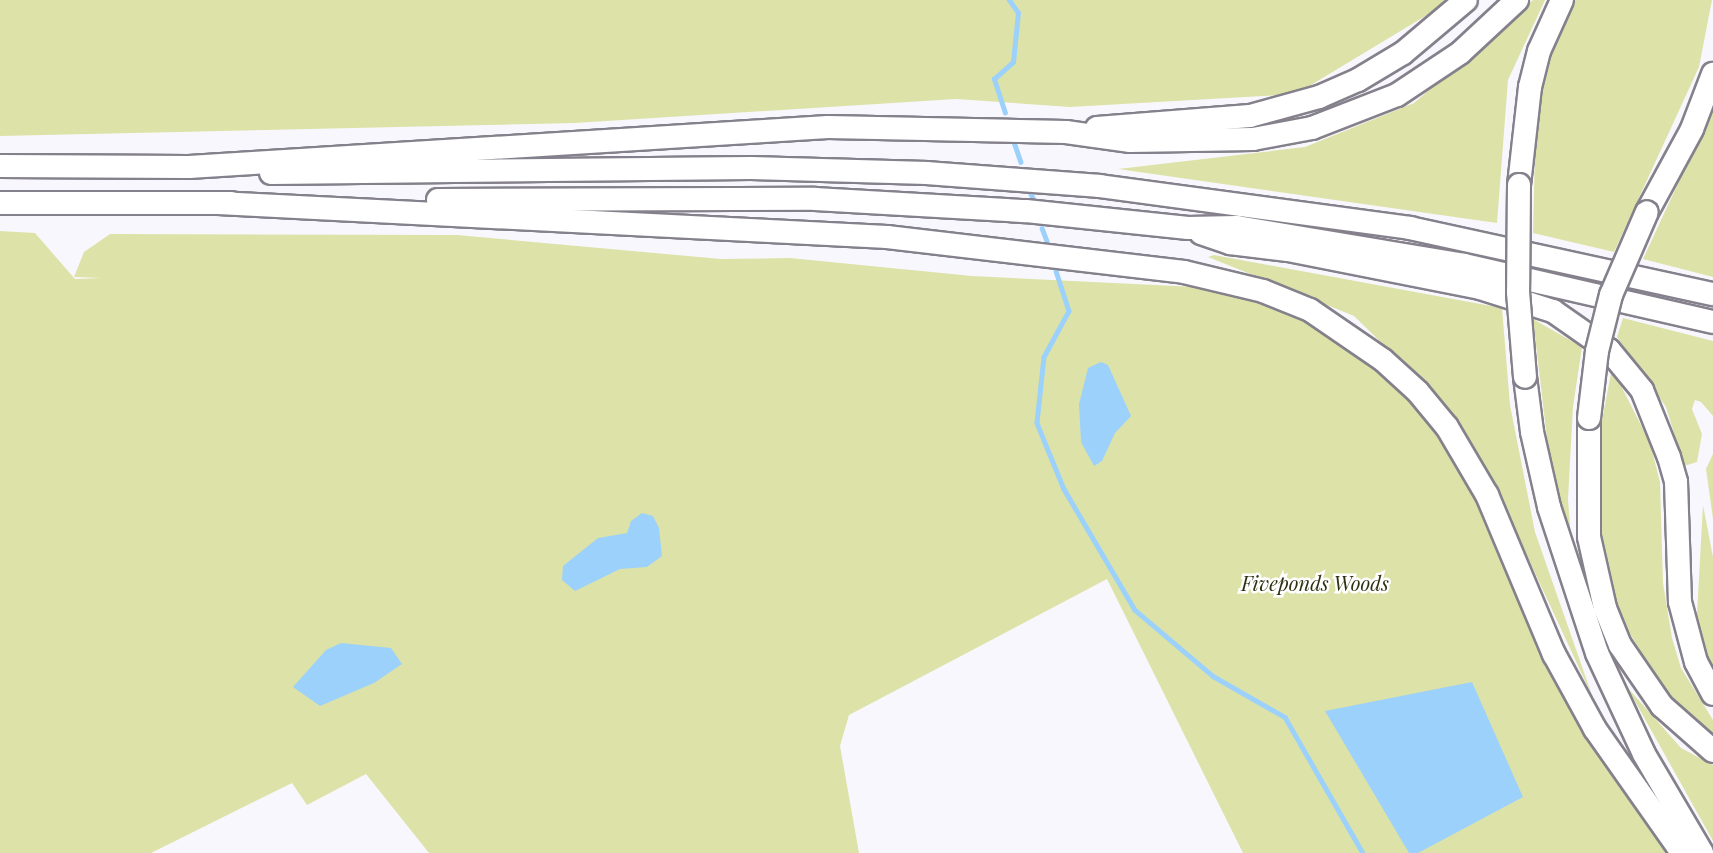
<!DOCTYPE html>
<style>
body{margin:0}
#map{position:relative;width:1713px;height:853px;overflow:hidden;background:#f9f7fe;font-family:"Playfair Display",serif}
div>[style]{position:absolute}
.green>*{inset:0;background:#dde3a8}
.water>*{inset:0;background:#9cd1fb}
.stream>*{height:4.5px;margin:-2.25px;padding:0 2.25px;transform-origin:2.25px;border-radius:2.25px;background:#9cd1fb}
.roads{filter:drop-shadow(2px 0 #85818c) drop-shadow(-2px 0 #85818c) drop-shadow(0 2px #85818c) drop-shadow(0 -2px #85818c)}
.motorway>*{height:22px;margin:-11px;padding:0 11px;transform-origin:11px;border-radius:11px;background:#fff}
.bridges{filter:drop-shadow(2px 0 #85818c) drop-shadow(-2px 0 #85818c) drop-shadow(0 2px #85818c) drop-shadow(0 -2px #85818c)}
.motorway-bridge>*{height:22px;margin:-11px;padding:0 11px;transform-origin:11px;border-radius:11px;background:#fff}
span{translate:-50% -50%;white-space:nowrap;text-align:center;line-height:1.15;-webkit-text-stroke:5px #fff;paint-order:stroke}
.park-label{font-size:20px;color:#2d300e;font-style:italic}
</style>
<div id="map">
<div class="green">
<i style="clip-path:polygon(0 0,1444px 0,1437px 9px,1296px 94px,1070px 107px,956px 99px,575px 123px,0 136px)"></i>
<i style="clip-path:polygon(1533px 0,1545px 0,1508px 80px,1497px 223px,1118px 169px,1305px 147px,1414px 103px)"></i>
<i style="clip-path:polygon(1571px 0,1712px 0,1699px 67px,1614px 252px,1533px 233px,1536px 109px,1547px 52px)"></i>
<i style="clip-path:polygon(1713px 108px,1713px 277px,1643px 259px)"></i>
<i style="clip-path:polygon(0 231px,35px 233px,75px 279px,101px 278px,74px 277px,84px 252px,110px 234px,457px 235px,721px 259px,790px 258px,972px 276px,1217px 288px,1307px 322px,1382px 370px,1434px 422px,1485px 505px,1671px 853px,1243px 853px,1107px 579px,849px 715px,840px 746px,859px 853px,429px 853px,366px 774px,307px 805px,292px 783px,151px 853px,0 853px)"></i>
<i style="clip-path:polygon(1214px 255px,1502px 308px,1510px 405px,1535px 532px,1593px 698px,1497px 491px,1436px 396px,1354px 316px,1208px 257px)"></i>
<i style="clip-path:polygon(1623px 318px,1713px 341px,1713px 416px,1701px 402px,1695px 400px,1692px 409px,1702px 434px,1697px 462px,1684px 466px,1666px 407px,1617px 337px)"></i>
<i style="clip-path:polygon(1533px 319px,1582px 347px,1573px 407px,1568px 499px,1572px 551px,1548px 447px)"></i>
<i style="clip-path:polygon(1612px 368px,1650px 443px,1660px 482px,1663px 583px,1672px 638px,1681px 668px,1713px 720px,1713px 737px,1667px 696px,1614px 607px,1597px 520px,1599px 436px)"></i>
<i style="clip-path:polygon(1713px 454px,1713px 519px,1706px 469px)"></i>
<i style="clip-path:polygon(1703px 505px,1713px 557px,1713px 676px,1696px 632px)"></i>
<i style="clip-path:polygon(1627px 687px,1681px 748px,1713px 765px,1713px 841px)"></i>
</div>
<div class="water">
<i style="clip-path:polygon(1101px 362px,1108px 365px,1131px 416px,1115px 433px,1102px 461px,1094px 466px,1081px 442px,1079px 404px,1088px 368px)"></i>
<i style="clip-path:polygon(642px 513px,653px 516px,659px 528px,662px 556px,647px 567px,620px 569px,575px 591px,562px 580px,563px 566px,598px 538px,627px 533px,631px 521px)"></i>
<i style="clip-path:polygon(341px 643px,391px 648px,402px 664px,374px 683px,320px 706px,293px 687px,326px 650px)"></i>
<i style="clip-path:polygon(1472px 682px,1523px 797px,1418px 853px,1409px 853px,1325px 711px)"></i>
</div>
<div class="stream">
<i style="left:1005px;top:113px;width:36px;rotate:-108deg"></i>
<i style="left:994px;top:79px;width:25px;rotate:-42deg"></i>
<i style="left:1013px;top:62px;width:49px;rotate:-84.2deg"></i>
<i style="left:1018px;top:13px;width:16px;rotate:-125deg"></i>
<i style="left:1014px;top:142px;width:21px;rotate:71deg"></i>
<i style="left:1030px;top:192px;width:7px;rotate:63deg"></i>
<i style="left:1042px;top:228px;width:14px;rotate:69deg"></i>
<i style="left:1056px;top:271px;width:42px;rotate:72deg"></i>
<i style="left:1069px;top:311px;width:52px;rotate:118.5deg"></i>
<i style="left:1044px;top:357px;width:66px;rotate:96.1deg"></i>
<i style="left:1037px;top:423px;width:71px;rotate:67.8deg"></i>
<i style="left:1064px;top:489px;width:140px;rotate:59.6deg"></i>
<i style="left:1135px;top:610px;width:102px;rotate:40.2deg"></i>
<i style="left:1213px;top:676px;width:83px;rotate:29.7deg"></i>
<i style="left:1285px;top:717px;width:157px;rotate:60.2deg"></i>
</div>
<div class="roads">
<div class="motorway">
<i style="left:1097px;top:128px;width:153px;rotate:-4.5deg"></i>
<i style="left:1250px;top:116px;width:72px;rotate:-15.4deg"></i>
<i style="left:1319px;top:97px;width:43px;rotate:-23.6deg"></i>
<i style="left:1358px;top:80px;width:52px;rotate:-31deg"></i>
<i style="left:1403px;top:53px;width:82px;rotate:-40.1deg"></i>
<i style="left:0;top:166px;width:189px;rotate:0.3deg"></i>
<i style="left:189px;top:167px;width:640px;rotate:-3.58deg"></i>
<i style="left:828px;top:127px;width:238px;rotate:1.2deg"></i>
<i style="left:1066px;top:132px;width:65px;rotate:8deg"></i>
<i style="left:1130px;top:141px;width:123px;rotate:-0.9deg"></i>
<i style="left:1253px;top:139px;width:60px;rotate:-10.6deg"></i>
<i style="left:1312px;top:128px;width:91px;rotate:-21.2deg"></i>
<i style="left:1397px;top:95px;width:76px;rotate:-33.7deg"></i>
<i style="left:1460px;top:53px;width:78px;rotate:-42.9deg"></i>
<i style="left:271px;top:173px;width:480px;rotate:-0.6deg"></i>
<i style="left:751px;top:168px;width:176px;rotate:1.6deg"></i>
<i style="left:927px;top:173px;width:173px;rotate:4.3deg"></i>
<i style="left:1100px;top:186px;width:313px;rotate:7.7deg"></i>
<i style="left:1410px;top:228px;width:310px;rotate:12.3deg"></i>
<i style="left:1519px;top:185px;width:99px;rotate:-83.6deg"></i>
<i style="left:1530px;top:87px;width:37px;rotate:-76deg"></i>
<i style="left:1539px;top:51px;width:56px;rotate:-65.7deg"></i>
<i style="left:438px;top:200px;width:377px;rotate:-0.2deg"></i>
<i style="left:815px;top:199px;width:211px;rotate:3.3deg"></i>
<i style="left:1026px;top:211px;width:163px;rotate:6deg"></i>
<i style="left:1188px;top:228px;width:49px;rotate:-1.2deg"></i>
<i style="left:1237px;top:227px;width:230px;rotate:9.5deg"></i>
<i style="left:1464px;top:265px;width:255px;rotate:12.9deg"></i>
<i style="left:0;top:203px;width:231px"></i>
<i style="left:218px;top:203px;width:670px;rotate:2.91deg"></i>
<i style="left:887px;top:237px;width:299px;rotate:6.7deg"></i>
<i style="left:1184px;top:272px;width:81px;rotate:13.5deg"></i>
<i style="left:1263px;top:291px;width:51px;rotate:22deg"></i>
<i style="left:1310px;top:310px;width:88px;rotate:34.4deg"></i>
<i style="left:1383px;top:360px;width:47px;rotate:42.4deg"></i>
<i style="left:1418px;top:392px;width:45px;rotate:50.4deg"></i>
<i style="left:1447px;top:427px;width:79px;rotate:59.5deg"></i>
<i style="left:1487px;top:495px;width:173px;rotate:67.2deg"></i>
<i style="left:1554px;top:654px;width:85px;rotate:61.3deg"></i>
<i style="left:1595px;top:729px;width:151px;rotate:54.9deg"></i>
<i style="left:1647px;top:212px;width:94px;rotate:-61.5deg"></i>
<i style="left:1692px;top:129px;width:59px;rotate:-69.1deg"></i>
<i style="left:1201px;top:233px;width:31px;rotate:19deg"></i>
<i style="left:1230px;top:243px;width:58px;rotate:6.9deg"></i>
<i style="left:1288px;top:250px;width:196px;rotate:11.2deg"></i>
<i style="left:1480px;top:288px;width:77px;rotate:17.5deg"></i>
<i style="left:1553px;top:311px;width:68px;rotate:34.9deg"></i>
<i style="left:1609px;top:350px;width:52px;rotate:50.5deg"></i>
<i style="left:1642px;top:390px;width:72px;rotate:68.1deg"></i>
<i style="left:1669px;top:457px;width:26px;rotate:74deg"></i>
<i style="left:1676px;top:482px;width:120px;rotate:88.1deg"></i>
<i style="left:1680px;top:602px;width:62px;rotate:75.1deg"></i>
<i style="left:1696px;top:662px;width:36px;rotate:62deg"></i>
<i style="left:1525px;top:377px;width:55px;rotate:82.7deg"></i>
<i style="left:1532px;top:432px;width:77px;rotate:77.2deg"></i>
<i style="left:1549px;top:507px;width:154px;rotate:71.8deg"></i>
<i style="left:1597px;top:653px;width:111px;rotate:65deg"></i>
<i style="left:1644px;top:754px;width:115px;rotate:59.6deg"></i>
<i style="left:1589px;top:418px;width:119px;rotate:90deg"></i>
<i style="left:1589px;top:537px;width:73px;rotate:77.3deg"></i>
<i style="left:1605px;top:608px;width:40px;rotate:68deg"></i>
<i style="left:1620px;top:645px;width:74px;rotate:55.5deg"></i>
<i style="left:1662px;top:706px;width:68px;rotate:41.4deg"></i>
</div>
</div>
<div class="bridges">
<div class="motorway-bridge">
<i style="left:1519px;top:185px;width:107px;rotate:90.5deg"></i>
<i style="left:1518px;top:292px;width:85px;rotate:85.3deg"></i>
<i style="left:1589px;top:418px;width:67px;rotate:-83.2deg"></i>
<i style="left:1597px;top:351px;width:58px;rotate:-76deg"></i>
<i style="left:1611px;top:295px;width:90px;rotate:-66.6deg"></i>
</div>
</div>
<div class="park-label">
<span style="left:1315px;top:582px">Fiveponds Woods</span>
</div>
</div>
